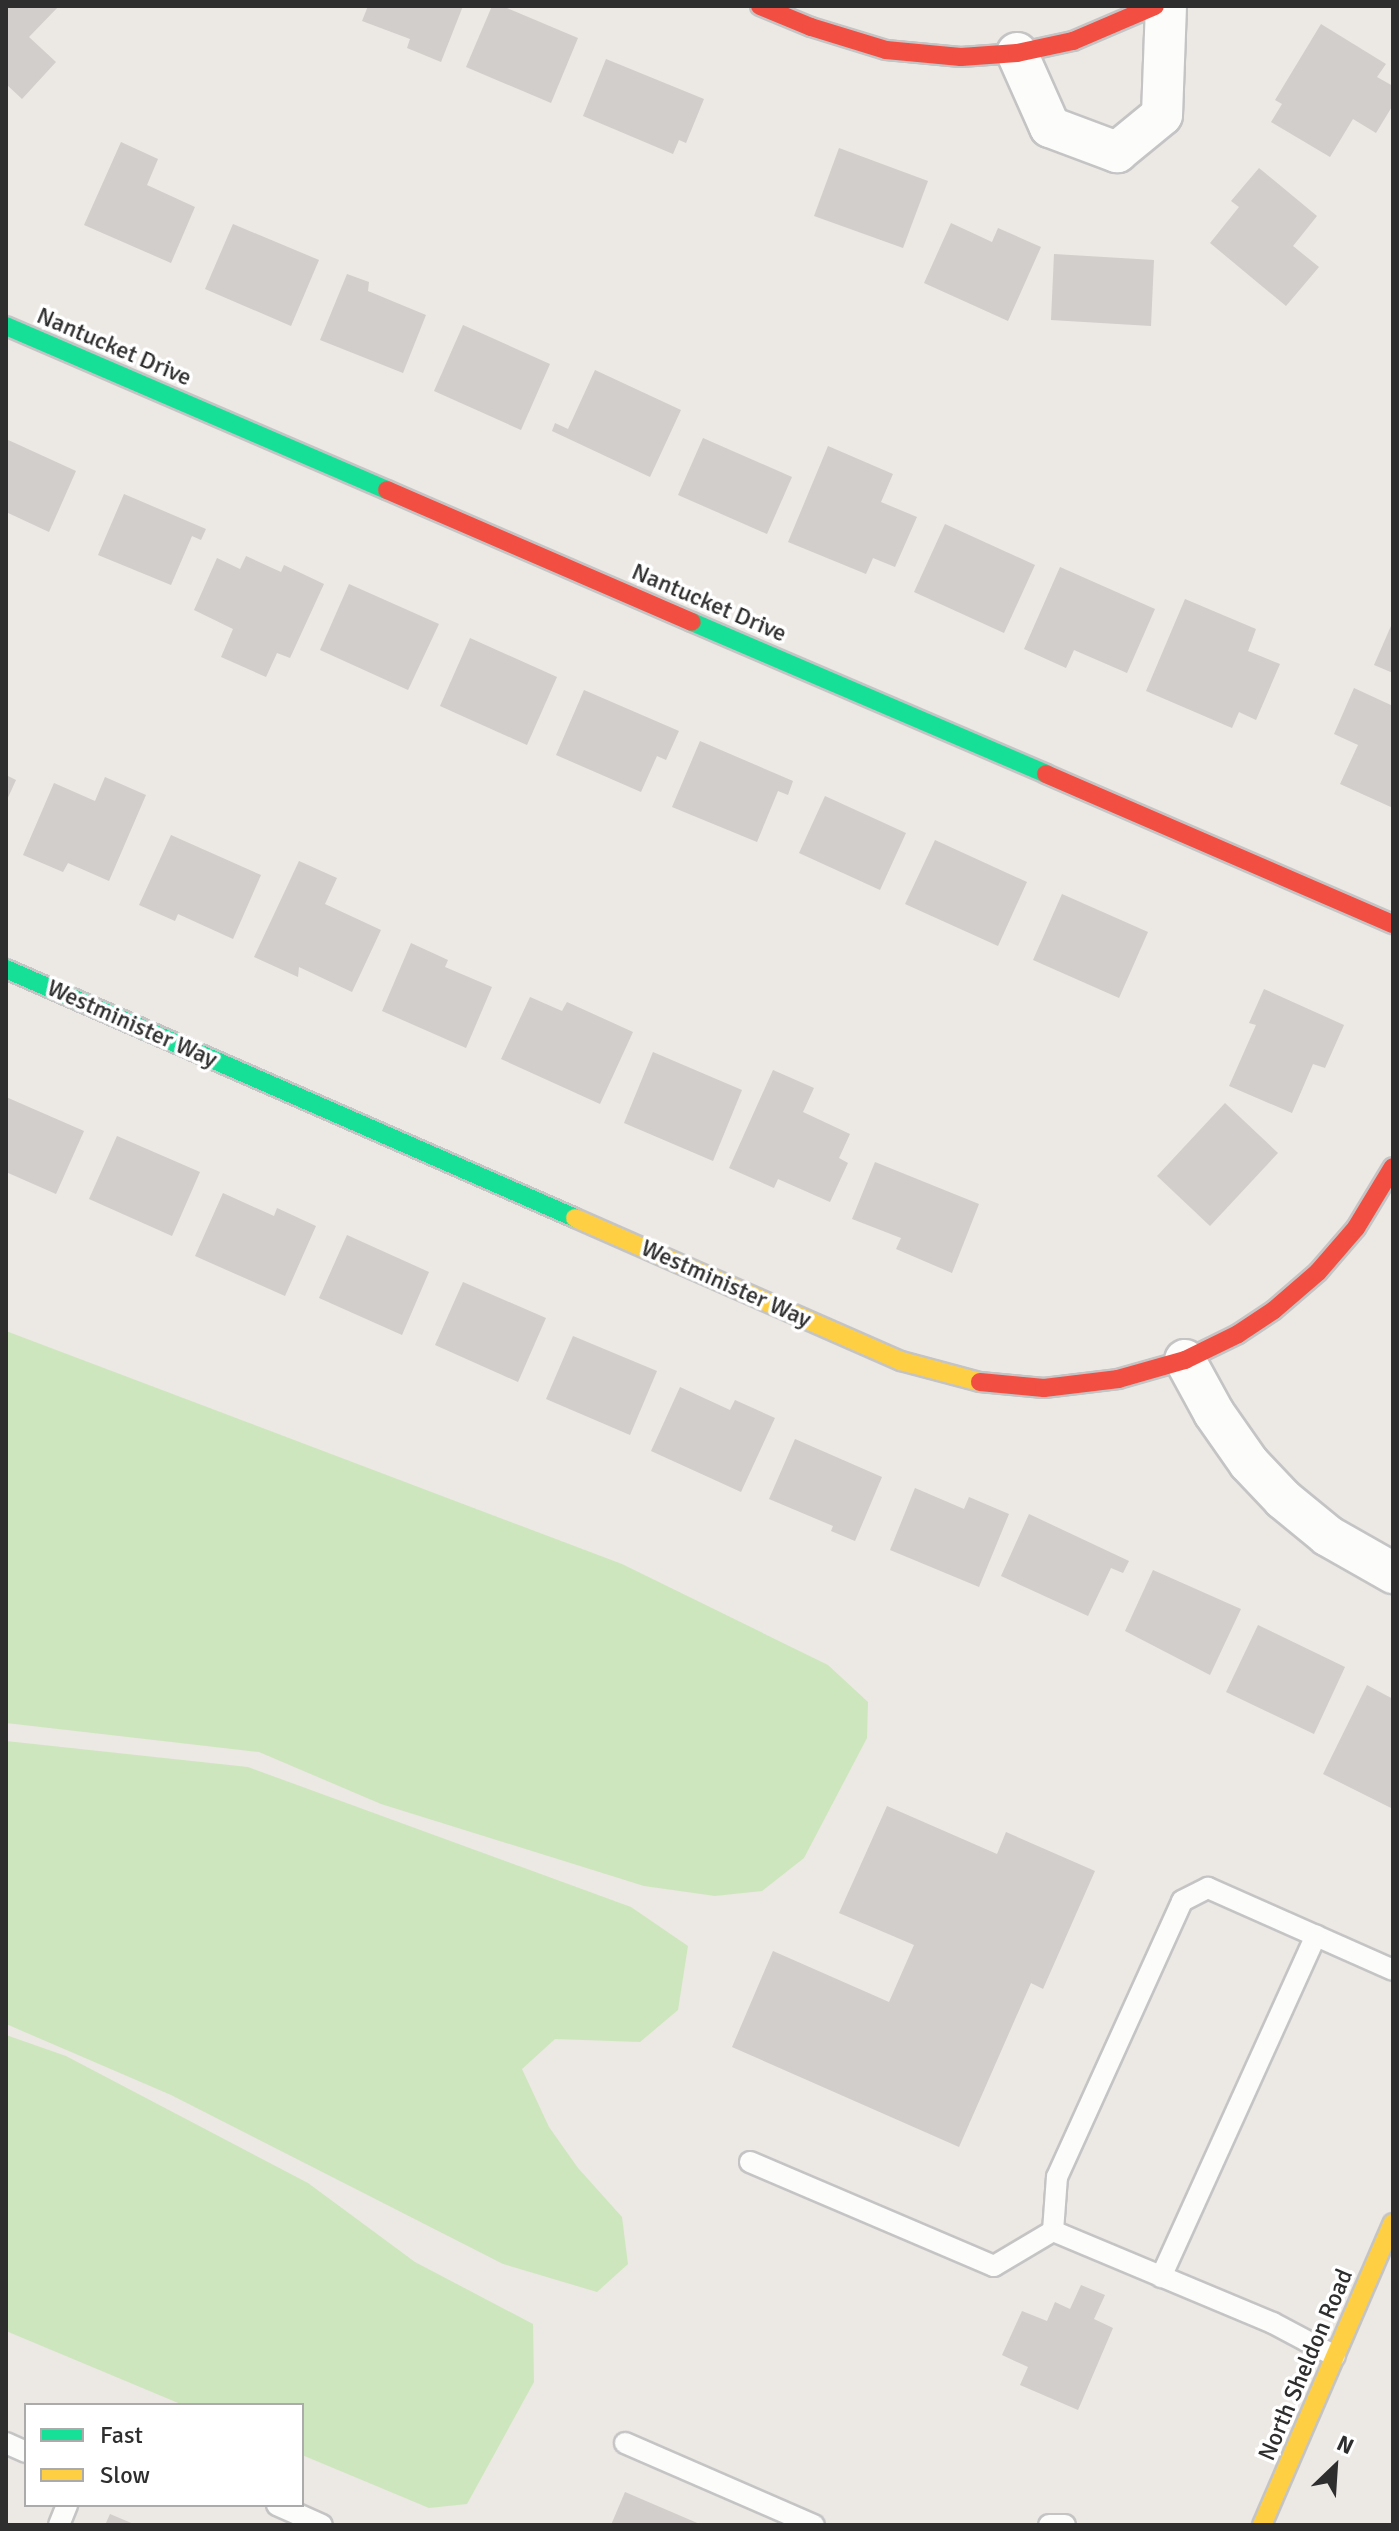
<!DOCTYPE html>
<style>
body{margin:0}
#map{position:relative;width:1399px;height:2531px;overflow:hidden;background:#ece8e4;font-family:Signika,sans-serif}
div>[style]{position:absolute}
.green>*{inset:0;background:#cee6be}
.building>*{inset:0;background:#d1cecb}
.roads{filter:drop-shadow(2px 0 #c5c4c5) drop-shadow(-2px 0 #c5c4c5) drop-shadow(0 2px #c5c4c5) drop-shadow(0 -2px #c5c4c5)}
.lane>*{height:20px;margin:-10px;padding:0 10px;transform-origin:10px;border-radius:10px;background:#fcfcfb}
.street>*{height:40px;margin:-20px;padding:0 20px;transform-origin:20px;border-radius:20px;background:#fcfcfb}
.fast>*{height:18px;margin:-9px;padding:0 9px;transform-origin:9px;border-radius:9px;background:#16e098}
.slow>*{height:18px;margin:-9px;padding:0 9px;transform-origin:9px;border-radius:9px;background:#ffcf43}
.jam>*{height:18px;margin:-9px;padding:0 9px;transform-origin:9px;border-radius:9px;background:#f24e42}
span{translate:-50% -50%;white-space:nowrap;text-align:center;line-height:1.15;-webkit-text-stroke:7px #fff;paint-order:stroke}
.street-label{font-size:24px;color:#2e2e2e}
.frame{position:absolute;inset:0;border:8px solid #2e2e2e;pointer-events:none}
.legend{position:absolute;left:24px;top:2403px;width:280px;height:104px;box-sizing:border-box;background:#fff;border:2px solid #ababab;margin:0;padding:10px 14px;list-style:none;font-size:24px;color:#2e2e2e}
.legend li{display:flex;align-items:center;gap:16px;height:40px}
.legend b{width:40px;border:2px solid #ababab}
.north{position:absolute;left:1295px;top:2427px;width:80px;height:80px;-webkit-text-stroke:6px #fff;paint-order:stroke;rotate:25deg;font-size:22px;font-weight:700;line-height:32px;text-align:center;color:#2e2e2e}
.north::after{content:'';display:block;margin:auto;width:28px;height:36px;background:#2e2e2e;clip-path:polygon(50% 0,100% 100%,50% 72%,0 100%)}
</style>
<div id="map">
<div class="green">
<i style="clip-path:polygon(6px 1331px,622px 1564px,828px 1665px,868px 1702px,867px 1738px,804px 1858px,762px 1891px,715px 1896px,644px 1886px,381px 1804px,259px 1752px,6px 1723px)"></i>
<i style="clip-path:polygon(6px 1741px,248px 1767px,631px 1907px,688px 1946px,678px 2010px,640px 2042px,555px 2039px,522px 2069px,549px 2127px,578px 2168px,622px 2217px,628px 2264px,597px 2292px,503px 2264px,171px 2095px,6px 2024px)"></i>
<i style="clip-path:polygon(6px 2035px,66px 2056px,308px 2183px,415px 2262px,533px 2324px,534px 2382px,467px 2504px,429px 2508px,302px 2455px,302px 2405px,183px 2405px,6px 2331px)"></i>
</div>
<div class="building">
<i style="clip-path:polygon(6px 6px,59px 6px,29px 37px,56px 62px,22px 99px,6px 84px)"></i>
<i style="clip-path:polygon(368px 6px,463px 6px,441px 62px,407px 48px,410px 39px,362px 21px)"></i>
<i style="clip-path:polygon(492px 6px,502px 6px,578px 38px,551px 103px,466px 67px)"></i>
<i style="clip-path:polygon(1321px 24px,1386px 64px,1377px 77px,1393px 86px,1393px 105px,1376px 133px,1353px 119px,1330px 157px,1271px 122px,1282px 104px,1275px 100px)"></i>
<i style="clip-path:polygon(606px 59px,704px 99px,686px 143px,679px 140px,673px 154px,583px 116px)"></i>
<i style="clip-path:polygon(121px 142px,158px 159px,147px 185px,195px 207px,171px 263px,84px 225px)"></i>
<i style="clip-path:polygon(839px 148px,928px 181px,903px 248px,814px 216px)"></i>
<i style="clip-path:polygon(1259px 168px,1317px 216px,1293px 246px,1319px 267px,1286px 306px,1210px 243px,1239px 207px,1231px 201px)"></i>
<i style="clip-path:polygon(951px 223px,992px 242px,998px 228px,1041px 247px,1008px 321px,924px 283px)"></i>
<i style="clip-path:polygon(233px 224px,319px 260px,291px 326px,205px 289px)"></i>
<i style="clip-path:polygon(1054px 254px,1154px 260px,1151px 326px,1051px 320px)"></i>
<i style="clip-path:polygon(347px 274px,369px 282px,368px 291px,426px 315px,403px 373px,320px 340px)"></i>
<i style="clip-path:polygon(463px 325px,550px 364px,521px 430px,434px 391px)"></i>
<i style="clip-path:polygon(595px 370px,681px 410px,650px 477px,552px 431px,555px 423px,568px 429px)"></i>
<i style="clip-path:polygon(703px 438px,792px 477px,767px 534px,678px 495px)"></i>
<i style="clip-path:polygon(6px 439px,76px 471px,49px 532px,6px 512px)"></i>
<i style="clip-path:polygon(828px 446px,893px 474px,881px 502px,917px 517px,895px 567px,873px 558px,866px 574px,788px 542px)"></i>
<i style="clip-path:polygon(124px 494px,206px 529px,201px 540px,192px 536px,171px 585px,98px 555px)"></i>
<i style="clip-path:polygon(945px 524px,1035px 565px,1004px 633px,914px 592px)"></i>
<i style="clip-path:polygon(246px 556px,281px 572px,284px 565px,324px 584px,290px 658px,277px 653px,266px 677px,221px 657px,233px 629px,194px 610px,217px 558px,240px 569px)"></i>
<i style="clip-path:polygon(1060px 567px,1155px 609px,1127px 673px,1074px 650px,1066px 668px,1024px 649px)"></i>
<i style="clip-path:polygon(349px 584px,439px 624px,408px 690px,320px 650px)"></i>
<i style="clip-path:polygon(1185px 599px,1256px 629px,1248px 651px,1280px 664px,1256px 720px,1239px 712px,1232px 728px,1146px 691px)"></i>
<i style="clip-path:polygon(1391px 626px,1393px 627px,1393px 673px,1374px 665px)"></i>
<i style="clip-path:polygon(470px 638px,557px 677px,527px 745px,440px 706px)"></i>
<i style="clip-path:polygon(1354px 688px,1393px 706px,1393px 808px,1340px 784px,1358px 745px,1334px 734px)"></i>
<i style="clip-path:polygon(584px 690px,679px 731px,666px 760px,657px 756px,641px 792px,556px 755px)"></i>
<i style="clip-path:polygon(700px 741px,793px 781px,788px 795px,778px 791px,757px 842px,672px 807px)"></i>
<i style="clip-path:polygon(6px 775px,16px 780px,6px 802px)"></i>
<i style="clip-path:polygon(105px 777px,146px 795px,109px 881px,68px 863px,63px 872px,23px 855px,54px 783px,95px 801px)"></i>
<i style="clip-path:polygon(825px 796px,906px 833px,880px 890px,799px 853px)"></i>
<i style="clip-path:polygon(171px 835px,261px 875px,233px 939px,178px 914px,175px 921px,139px 905px)"></i>
<i style="clip-path:polygon(935px 840px,1027px 882px,998px 946px,905px 904px)"></i>
<i style="clip-path:polygon(299px 861px,337px 878px,325px 904px,381px 930px,352px 992px,299px 967px,298px 977px,254px 957px)"></i>
<i style="clip-path:polygon(1062px 894px,1148px 932px,1119px 998px,1033px 960px)"></i>
<i style="clip-path:polygon(411px 943px,448px 960px,445px 967px,492px 987px,466px 1048px,382px 1011px)"></i>
<i style="clip-path:polygon(1264px 989px,1344px 1025px,1325px 1068px,1313px 1064px,1292px 1113px,1229px 1086px,1256px 1025px,1249px 1023px)"></i>
<i style="clip-path:polygon(530px 997px,562px 1011px,567px 1002px,633px 1032px,600px 1104px,501px 1059px)"></i>
<i style="clip-path:polygon(653px 1052px,742px 1090px,713px 1161px,624px 1123px)"></i>
<i style="clip-path:polygon(773px 1070px,814px 1088px,803px 1112px,850px 1134px,839px 1158px,848px 1163px,830px 1202px,778px 1179px,774px 1188px,729px 1168px)"></i>
<i style="clip-path:polygon(6px 1097px,84px 1131px,56px 1194px,6px 1172px)"></i>
<i style="clip-path:polygon(1225px 1103px,1278px 1153px,1210px 1226px,1157px 1176px)"></i>
<i style="clip-path:polygon(117px 1136px,200px 1172px,172px 1236px,89px 1199px)"></i>
<i style="clip-path:polygon(875px 1162px,979px 1204px,952px 1273px,896px 1249px,901px 1238px,852px 1219px)"></i>
<i style="clip-path:polygon(223px 1193px,274px 1216px,277px 1208px,316px 1226px,285px 1296px,195px 1256px)"></i>
<i style="clip-path:polygon(347px 1235px,429px 1272px,402px 1335px,319px 1298px)"></i>
<i style="clip-path:polygon(463px 1282px,546px 1318px,518px 1382px,435px 1345px)"></i>
<i style="clip-path:polygon(573px 1336px,657px 1371px,630px 1435px,546px 1399px)"></i>
<i style="clip-path:polygon(680px 1387px,730px 1410px,735px 1400px,775px 1418px,741px 1492px,651px 1451px)"></i>
<i style="clip-path:polygon(795px 1439px,882px 1477px,855px 1541px,831px 1531px,833px 1526px,769px 1499px)"></i>
<i style="clip-path:polygon(915px 1488px,964px 1509px,969px 1497px,1009px 1514px,979px 1587px,890px 1550px)"></i>
<i style="clip-path:polygon(1029px 1514px,1129px 1561px,1123px 1573px,1111px 1568px,1088px 1616px,1001px 1576px)"></i>
<i style="clip-path:polygon(1153px 1570px,1241px 1609px,1210px 1675px,1125px 1631px)"></i>
<i style="clip-path:polygon(1258px 1625px,1345px 1667px,1314px 1734px,1226px 1692px)"></i>
<i style="clip-path:polygon(1367px 1685px,1393px 1699px,1393px 1809px,1323px 1774px)"></i>
<i style="clip-path:polygon(887px 1806px,997px 1854px,1006px 1832px,1095px 1871px,1043px 1989px,1031px 1983px,959px 2147px,732px 2047px,773px 1951px,889px 2002px,914px 1945px,839px 1913px)"></i>
<i style="clip-path:polygon(1081px 2285px,1105px 2295px,1094px 2319px,1113px 2328px,1078px 2410px,1020px 2385px,1028px 2367px,1002px 2355px,1022px 2311px,1047px 2321px,1055px 2302px,1070px 2309px)"></i>
<i style="clip-path:polygon(625px 2492px,702px 2525px,611px 2525px)"></i>
<i style="clip-path:polygon(110px 2514px,136px 2525px,105px 2525px)"></i>
</div>
<div class="roads">
<div class="lane">
<i style="left:750px;top:2162px;width:265px;rotate:23.1deg"></i>
<i style="left:994px;top:2266px;width:69px;rotate:-30.7deg"></i>
<i style="left:1053px;top:2231px;width:238px;rotate:22.7deg"></i>
<i style="left:1273px;top:2323px;width:70px;rotate:28deg"></i>
<i style="left:1053px;top:2231px;width:54px;rotate:-85.8deg"></i>
<i style="left:1057px;top:2177px;width:303px;rotate:-65.6deg"></i>
<i style="left:1182px;top:1901px;width:29px;rotate:-27deg"></i>
<i style="left:1208px;top:1888px;width:202px;rotate:23.9deg"></i>
<i style="left:1161px;top:2277px;width:375px;rotate:-65.6deg"></i>
<i style="left:6px;top:2443px;width:22px;rotate:24deg"></i>
<i style="left:625px;top:2443px;width:206px;rotate:23.5deg"></i>
<i style="left:277px;top:2505px;width:49px;rotate:24deg"></i>
<i style="left:59px;top:2525px;width:22px;rotate:-68deg"></i>
<i style="left:1049px;top:2525px;width:16px"></i>
</div>
<div class="street">
<i style="left:1017px;top:53px;width:81px;rotate:66deg"></i>
<i style="left:1050px;top:127px;width:72px;rotate:20.5deg"></i>
<i style="left:1117px;top:152px;width:58px;rotate:-39.4deg"></i>
<i style="left:1162px;top:115px;width:109px;rotate:-87.9deg"></i>
<i style="left:1185px;top:1360px;width:60px;rotate:61.3deg"></i>
<i style="left:1214px;top:1413px;width:61px;rotate:55deg"></i>
<i style="left:1249px;top:1463px;width:50px;rotate:46.6deg"></i>
<i style="left:1283px;top:1499px;width:58px;rotate:39.4deg"></i>
<i style="left:1328px;top:1536px;width:75px;rotate:29.6deg"></i>
</div>
<div class="fast">
<i style="left:6px;top:326px;width:415px;rotate:23.3deg"></i>
<i style="left:692px;top:622px;width:385px;rotate:23.2deg"></i>
<i style="left:6px;top:969px;width:621px;rotate:23.63deg"></i>
</div>
<div class="slow">
<i style="left:575px;top:1218px;width:356px;rotate:23.7deg"></i>
<i style="left:901px;top:1361px;width:82px;rotate:14.9deg"></i>
<i style="left:1262px;top:2525px;width:329px;rotate:-66.6deg"></i>
</div>
<div class="jam">
<i style="left:760px;top:6px;width:55px;rotate:22.4deg"></i>
<i style="left:811px;top:27px;width:78px;rotate:17deg"></i>
<i style="left:886px;top:50px;width:75px;rotate:5.3deg"></i>
<i style="left:961px;top:57px;width:56px;rotate:-4.1deg"></i>
<i style="left:1017px;top:53px;width:57px;rotate:-12.1deg"></i>
<i style="left:1073px;top:41px;width:89px;rotate:-23.1deg"></i>
<i style="left:387px;top:490px;width:332px;rotate:23.4deg"></i>
<i style="left:1046px;top:774px;width:378px;rotate:23.4deg"></i>
<i style="left:980px;top:1382px;width:64px;rotate:5.4deg"></i>
<i style="left:1044px;top:1388px;width:75px;rotate:-6.9deg"></i>
<i style="left:1118px;top:1379px;width:70px;rotate:-15.8deg"></i>
<i style="left:1185px;top:1360px;width:59px;rotate:-26.1deg"></i>
<i style="left:1238px;top:1334px;width:43px;rotate:-33.7deg"></i>
<i style="left:1274px;top:1310px;width:58px;rotate:-40.8deg"></i>
<i style="left:1318px;top:1272px;width:58px;rotate:-49.2deg"></i>
<i style="left:1356px;top:1228px;width:71px;rotate:-58.8deg"></i>
</div>
</div>
<div class="street-label">
<span style="left:114px;top:347px;rotate:23deg">Nantucket Drive</span>
<span style="left:709px;top:603px;rotate:23deg">Nantucket Drive</span>
<span style="left:132px;top:1024px;rotate:24deg">Westminister Way</span>
<span style="left:726px;top:1284px;rotate:24deg">Westminister Way</span>
<span style="left:1306px;top:2365px;rotate:-67deg">North Sheldon Road</span>
</div>
<div class="frame"></div>
<ul class="legend">
<li><b style="height:10px;background:#16e098"></b>Fast</li>
<li><b style="height:10px;background:#ffcf43"></b>Slow</li>
</ul>
<div class="north">N</div>
</div>
